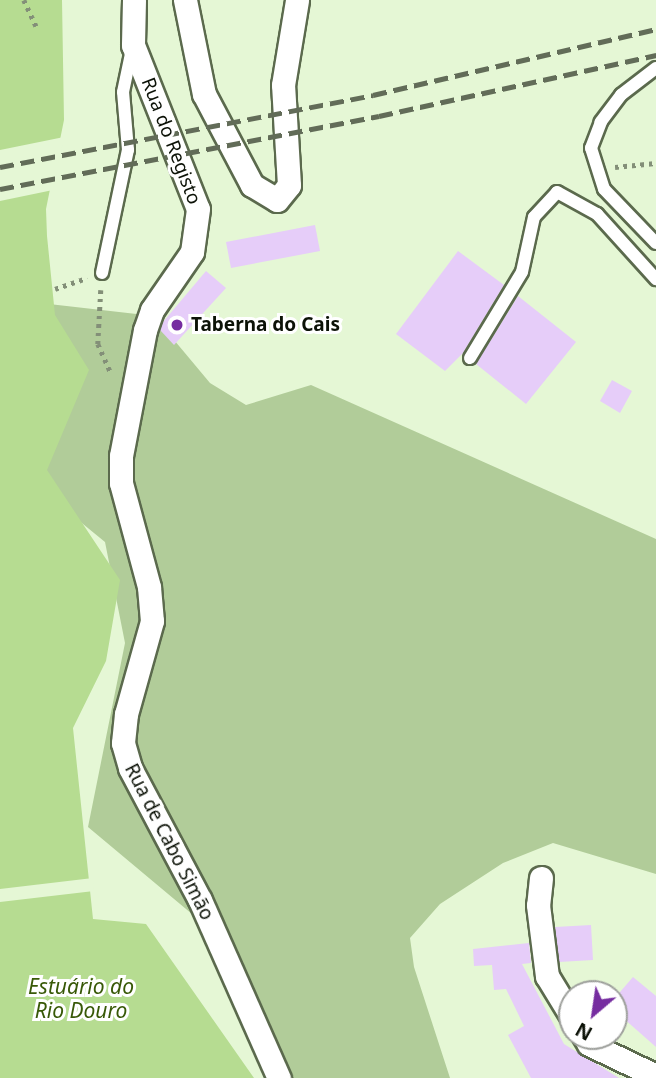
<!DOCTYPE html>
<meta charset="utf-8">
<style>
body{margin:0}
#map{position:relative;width:656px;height:1078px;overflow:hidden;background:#e5f7d5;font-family:"Noto Sans",sans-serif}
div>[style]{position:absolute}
.green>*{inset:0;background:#b1cc99}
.water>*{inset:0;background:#b6dc91}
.pier>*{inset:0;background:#e5f7d5}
.building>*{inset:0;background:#e6cdf9}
.path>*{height:4.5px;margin-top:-2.25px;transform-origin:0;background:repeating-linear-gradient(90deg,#838f78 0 3.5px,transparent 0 8.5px)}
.roads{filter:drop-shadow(2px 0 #5b6a4d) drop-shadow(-2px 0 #5b6a4d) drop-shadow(0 2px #5b6a4d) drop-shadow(0 -2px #5b6a4d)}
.lane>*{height:12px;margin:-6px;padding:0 6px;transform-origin:6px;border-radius:6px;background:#fff}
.street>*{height:23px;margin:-11.5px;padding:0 11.5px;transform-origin:11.5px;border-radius:11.5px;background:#fff}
.rail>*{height:5px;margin-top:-2.5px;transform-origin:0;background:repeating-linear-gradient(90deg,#626c58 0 14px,transparent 0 21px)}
.dots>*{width:19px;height:19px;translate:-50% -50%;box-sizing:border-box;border:4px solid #fff;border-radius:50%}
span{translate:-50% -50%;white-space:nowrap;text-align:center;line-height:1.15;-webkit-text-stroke:6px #fff;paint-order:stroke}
.street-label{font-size:19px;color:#0c1207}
.poi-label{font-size:19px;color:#0c1207;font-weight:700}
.left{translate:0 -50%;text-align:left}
.water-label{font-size:21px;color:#385907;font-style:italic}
.north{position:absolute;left:558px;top:980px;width:70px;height:70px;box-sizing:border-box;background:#fff;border:2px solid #9ea09c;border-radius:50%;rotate:209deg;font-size:19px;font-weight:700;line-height:28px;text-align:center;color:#0c1207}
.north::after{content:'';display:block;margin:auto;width:24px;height:32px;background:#762da0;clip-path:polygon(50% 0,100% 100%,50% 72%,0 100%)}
</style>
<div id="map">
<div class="green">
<i style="clip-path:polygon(49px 304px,154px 316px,210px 383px,246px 405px,311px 385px,656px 539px,656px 874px,553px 843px,503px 863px,440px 904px,410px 938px,414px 967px,450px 1078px,266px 1078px,192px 914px,88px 827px,125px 643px,105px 542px,61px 506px,24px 485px)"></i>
</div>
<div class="water">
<i style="clip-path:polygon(0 0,62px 0,64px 120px,46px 209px,47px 236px,55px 315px,89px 370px,47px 470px,120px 580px,106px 661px,73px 728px,93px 919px,146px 924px,254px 1078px,0 1078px)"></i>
</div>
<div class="pier">
<i style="clip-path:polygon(64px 137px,53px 190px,0 201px,0 150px)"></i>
<i style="clip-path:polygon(93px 878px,94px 891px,0 902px,0 889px)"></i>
</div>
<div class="building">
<i style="clip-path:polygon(315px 225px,320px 251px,231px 268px,226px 242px)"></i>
<i style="clip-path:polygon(458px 251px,504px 285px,463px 353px,445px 371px,396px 334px)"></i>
<i style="clip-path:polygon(206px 271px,226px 288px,174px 345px,160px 330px,163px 322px)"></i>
<i style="clip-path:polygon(518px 296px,576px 342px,526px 404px,476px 364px)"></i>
<i style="clip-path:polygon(612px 380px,632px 391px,620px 413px,600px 401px)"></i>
<i style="clip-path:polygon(591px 925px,593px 960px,559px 962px,555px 927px)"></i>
<i style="clip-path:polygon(529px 943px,531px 963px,522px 964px,564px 1044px,619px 1078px,531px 1078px,508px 1035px,524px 1026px,506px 989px,494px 990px,492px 965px,474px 966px,473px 949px)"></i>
<i style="clip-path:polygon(633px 977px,656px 996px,656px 1047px,614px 1010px,614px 999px)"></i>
</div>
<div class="path">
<i style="left:24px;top:0;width:29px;rotate:65deg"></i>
<i style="left:615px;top:167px;width:41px;rotate:-5.6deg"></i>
<i style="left:55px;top:289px;width:34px;rotate:-19deg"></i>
<i style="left:101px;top:290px;width:54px;rotate:93.2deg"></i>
<i style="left:98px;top:344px;width:32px;rotate:66deg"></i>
</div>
<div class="roads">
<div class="lane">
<i style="left:656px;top:68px;width:44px;rotate:142.4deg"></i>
<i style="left:621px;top:95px;width:34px;rotate:127deg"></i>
<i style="left:601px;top:122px;width:28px;rotate:111deg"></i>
<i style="left:591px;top:148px;width:43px;rotate:72.4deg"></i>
<i style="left:604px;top:189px;width:75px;rotate:46.1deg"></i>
<i style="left:102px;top:273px;width:126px;rotate:-78.1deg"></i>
<i style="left:128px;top:150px;width:58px;rotate:-94.9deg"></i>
<i style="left:123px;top:92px;width:44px;rotate:-78.2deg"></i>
<i style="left:470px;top:358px;width:100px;rotate:-58.8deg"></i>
<i style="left:522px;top:272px;width:56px;rotate:-77.7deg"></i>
<i style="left:534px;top:217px;width:34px;rotate:-47deg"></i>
<i style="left:557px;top:192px;width:46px;rotate:28.8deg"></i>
<i style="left:597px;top:214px;width:88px;rotate:47.8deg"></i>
</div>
<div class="street">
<i style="left:134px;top:0;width:45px;rotate:91.3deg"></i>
<i style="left:133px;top:45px;width:176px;rotate:68.4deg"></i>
<i style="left:198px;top:209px;width:43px;rotate:97.9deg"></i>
<i style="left:192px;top:252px;width:70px;rotate:124.6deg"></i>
<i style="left:152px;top:310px;width:21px;rotate:109deg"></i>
<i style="left:145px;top:330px;width:128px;rotate:100.8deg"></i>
<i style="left:121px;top:456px;width:27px;rotate:90deg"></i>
<i style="left:121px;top:483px;width:108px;rotate:74.9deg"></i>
<i style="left:149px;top:587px;width:34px;rotate:85deg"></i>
<i style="left:152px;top:621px;width:97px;rotate:105.6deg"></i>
<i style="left:126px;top:714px;width:29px;rotate:96deg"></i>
<i style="left:123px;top:743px;width:26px;rotate:74deg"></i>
<i style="left:130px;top:768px;width:149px;rotate:62.1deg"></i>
<i style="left:200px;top:900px;width:195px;rotate:66.1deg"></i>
<i style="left:185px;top:0;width:96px;rotate:78.6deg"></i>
<i style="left:204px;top:94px;width:103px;rotate:62.2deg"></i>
<i style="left:252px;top:185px;width:29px;rotate:31deg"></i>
<i style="left:277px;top:200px;width:19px;rotate:-51deg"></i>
<i style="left:289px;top:185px;width:100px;rotate:-93.4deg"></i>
<i style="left:283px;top:85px;width:86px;rotate:-80.6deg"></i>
<i style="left:541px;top:878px;width:27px;rotate:96deg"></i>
<i style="left:538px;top:905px;width:72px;rotate:82.8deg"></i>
<i style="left:547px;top:976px;width:48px;rotate:58.6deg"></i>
<i style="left:584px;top:1036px;width:9px;rotate:58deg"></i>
<i style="left:589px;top:1044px;width:74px;rotate:25.5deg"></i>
</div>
</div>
<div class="rail">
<i style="left:0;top:167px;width:380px;rotate:-10.9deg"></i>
<i style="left:373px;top:95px;width:291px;rotate:-13.1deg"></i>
<i style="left:0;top:189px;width:386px;rotate:-10.9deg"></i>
<i style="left:379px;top:116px;width:284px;rotate:-12.4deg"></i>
</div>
<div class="dots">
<i style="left:177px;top:325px;background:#762da0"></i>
</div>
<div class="street-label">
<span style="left:171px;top:141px;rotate:69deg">Rua do Registo</span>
<span style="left:169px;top:842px;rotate:63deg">Rua de Cabo Simão</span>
</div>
<div class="poi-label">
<span class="left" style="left:191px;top:325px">Taberna do Cais</span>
</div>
<div class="water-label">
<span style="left:81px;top:998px">Estuário do<br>Rio Douro</span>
</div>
<div class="north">N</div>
</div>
